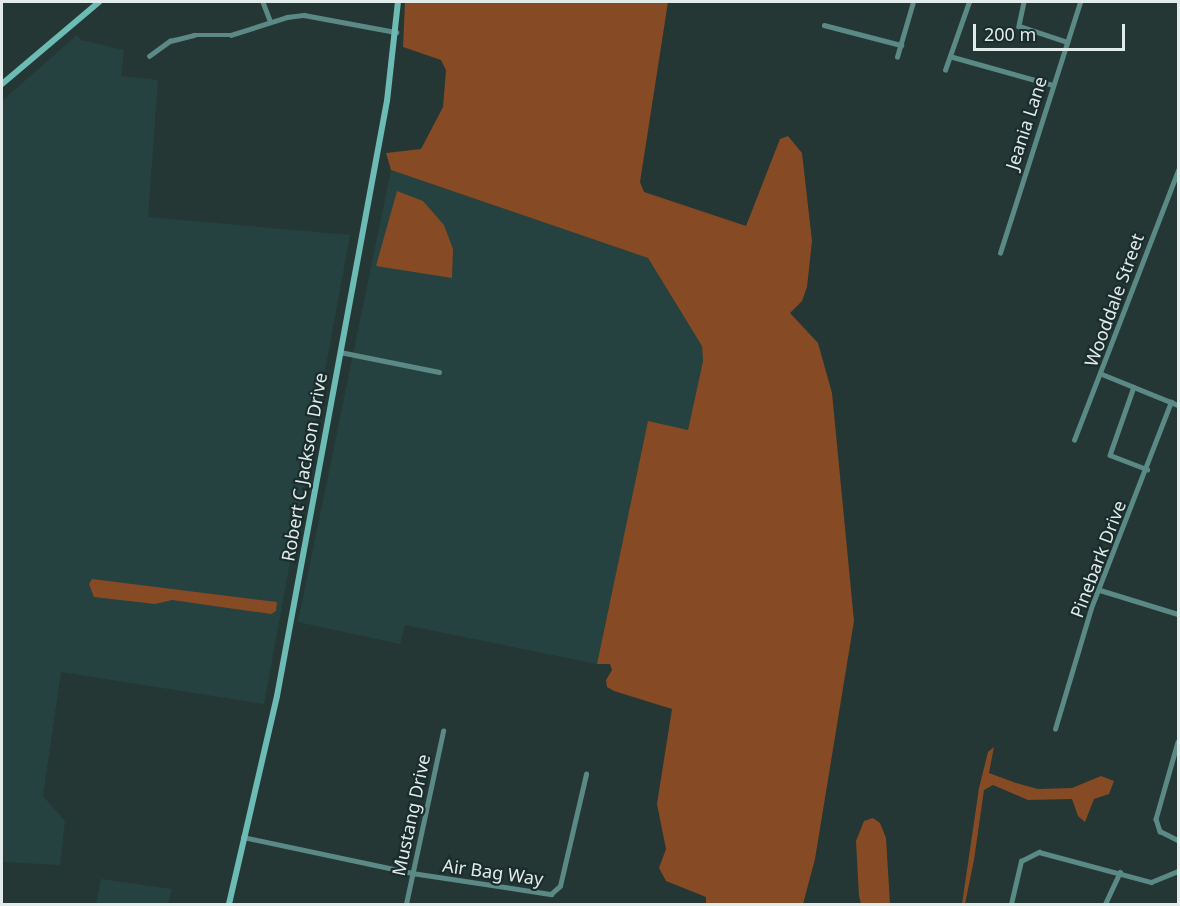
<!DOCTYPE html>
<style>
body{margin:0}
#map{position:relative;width:1180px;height:906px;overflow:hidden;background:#243735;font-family:"Noto Sans",sans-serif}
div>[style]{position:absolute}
.built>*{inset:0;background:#264240}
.green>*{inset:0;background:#864a24}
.street>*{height:4.5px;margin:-2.25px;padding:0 2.25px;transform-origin:2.25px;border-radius:2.25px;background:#5b8986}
.secondary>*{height:6px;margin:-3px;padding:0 3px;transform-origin:3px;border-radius:3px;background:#6dbbb5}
span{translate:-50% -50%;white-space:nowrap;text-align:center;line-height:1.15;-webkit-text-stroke:4.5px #1a2c2b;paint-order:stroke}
.street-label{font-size:18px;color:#e0ebea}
.frame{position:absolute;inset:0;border:3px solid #e0ebea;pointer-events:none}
.scale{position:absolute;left:973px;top:24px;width:152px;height:27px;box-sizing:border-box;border:3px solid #e0ebea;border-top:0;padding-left:8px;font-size:18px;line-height:21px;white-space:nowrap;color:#e0ebea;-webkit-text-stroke:4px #1a2c2b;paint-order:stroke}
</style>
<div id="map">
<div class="built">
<i style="clip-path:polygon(77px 35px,81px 40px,124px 50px,121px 76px,158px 80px,148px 217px,350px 235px,264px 704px,61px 672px,43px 796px,65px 821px,60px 865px,2px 862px,2px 101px)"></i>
<i style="clip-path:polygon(391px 170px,648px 258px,702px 346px,703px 361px,688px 430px,648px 422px,597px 664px,405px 625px,400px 644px,298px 622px)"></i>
<i style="clip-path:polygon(101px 879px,172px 889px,168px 904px,96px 904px)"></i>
</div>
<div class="green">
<i style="clip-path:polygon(405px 2px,668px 2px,640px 182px,644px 192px,746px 226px,780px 139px,788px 136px,802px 153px,812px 241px,807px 287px,802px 301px,790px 313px,818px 343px,832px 393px,854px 621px,815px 859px,803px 904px,706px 904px,706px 897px,666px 881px,659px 868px,666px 849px,657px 804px,672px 709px,614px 691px,607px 687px,606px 680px,612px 670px,610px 664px,597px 664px,648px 421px,688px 430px,703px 361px,702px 346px,648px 258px,391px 170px,386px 153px,421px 149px,443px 107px,446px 70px,441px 60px,403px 47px)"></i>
<i style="clip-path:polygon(397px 191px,423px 201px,444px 225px,453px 249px,452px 278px,376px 266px)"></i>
<i style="clip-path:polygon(92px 579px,277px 602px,276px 611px,271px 614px,172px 600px,155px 604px,94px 597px,89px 584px)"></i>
<i style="clip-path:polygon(994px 747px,989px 773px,1016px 783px,1038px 789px,1072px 788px,1101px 776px,1114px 781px,1109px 794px,1094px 799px,1085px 822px,1078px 816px,1072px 799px,1028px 800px,993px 785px,984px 790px,974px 860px,965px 904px,962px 904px,979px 788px,988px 752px)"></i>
<i style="clip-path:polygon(873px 818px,880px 823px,886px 838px,890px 904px,861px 904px,859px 896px,856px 841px,864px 821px)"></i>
</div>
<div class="street">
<i style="left:263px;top:2px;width:19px;rotate:69deg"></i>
<i style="left:1024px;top:2px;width:25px;rotate:102deg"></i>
<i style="left:1019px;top:26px;width:51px;rotate:18.4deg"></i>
<i style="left:824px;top:25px;width:80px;rotate:14.6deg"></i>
<i style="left:149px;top:56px;width:26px;rotate:-36deg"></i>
<i style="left:170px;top:41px;width:25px;rotate:-14deg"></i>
<i style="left:194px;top:35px;width:37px"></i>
<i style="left:231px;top:35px;width:59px;rotate:-17.8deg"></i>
<i style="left:287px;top:17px;width:17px;rotate:-7deg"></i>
<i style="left:304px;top:15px;width:94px;rotate:10.5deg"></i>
<i style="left:897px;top:57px;width:57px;rotate:-73.8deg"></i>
<i style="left:953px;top:57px;width:104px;rotate:15.6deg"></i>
<i style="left:945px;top:70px;width:72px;rotate:-70.6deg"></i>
<i style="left:1000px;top:253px;width:263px;rotate:-72.3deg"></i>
<i style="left:340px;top:352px;width:101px;rotate:11.4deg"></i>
<i style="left:1102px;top:374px;width:82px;rotate:22.2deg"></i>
<i style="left:1134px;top:387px;width:72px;rotate:109.4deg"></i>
<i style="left:1110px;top:455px;width:40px;rotate:21deg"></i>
<i style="left:1074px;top:440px;width:289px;rotate:-68.9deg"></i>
<i style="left:1100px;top:590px;width:82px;rotate:17.1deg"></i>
<i style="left:1055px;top:729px;width:126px;rotate:-73.4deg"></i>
<i style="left:1091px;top:608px;width:221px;rotate:-68.8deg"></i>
<i style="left:1178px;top:742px;width:80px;rotate:105.9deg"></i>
<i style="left:1156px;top:819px;width:13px;rotate:72deg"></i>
<i style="left:1160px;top:831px;width:20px;rotate:27deg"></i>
<i style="left:243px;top:837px;width:173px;rotate:12deg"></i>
<i style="left:412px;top:873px;width:141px;rotate:8.6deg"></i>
<i style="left:551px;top:894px;width:12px;rotate:-42deg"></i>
<i style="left:560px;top:886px;width:115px;rotate:-76.9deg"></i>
<i style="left:406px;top:904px;width:177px;rotate:-77.9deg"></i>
<i style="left:1011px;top:904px;width:44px;rotate:-76.9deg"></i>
<i style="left:1021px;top:861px;width:20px;rotate:-27deg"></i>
<i style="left:1039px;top:852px;width:116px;rotate:15deg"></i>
<i style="left:1151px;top:882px;width:29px;rotate:-22deg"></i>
<i style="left:1105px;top:904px;width:35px;rotate:-65deg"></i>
</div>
<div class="secondary">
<i style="left:2px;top:84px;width:127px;rotate:-40.2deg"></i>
<i style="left:229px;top:904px;width:213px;rotate:-77deg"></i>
<i style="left:277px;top:696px;width:605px;rotate:-79.53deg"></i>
<i style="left:387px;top:101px;width:100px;rotate:-83.7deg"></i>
</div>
<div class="street-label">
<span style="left:1026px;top:123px;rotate:-72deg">Jeania Lane</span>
<span style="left:1114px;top:300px;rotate:-70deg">Wooddale Street</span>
<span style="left:304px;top:467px;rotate:-80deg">Robert C Jackson Drive</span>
<span style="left:1098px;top:559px;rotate:-69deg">Pinebark Drive</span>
<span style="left:411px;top:815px;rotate:-78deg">Mustang Drive</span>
<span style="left:493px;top:872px;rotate:8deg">Air Bag Way</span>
</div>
<div class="frame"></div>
<div class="scale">200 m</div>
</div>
